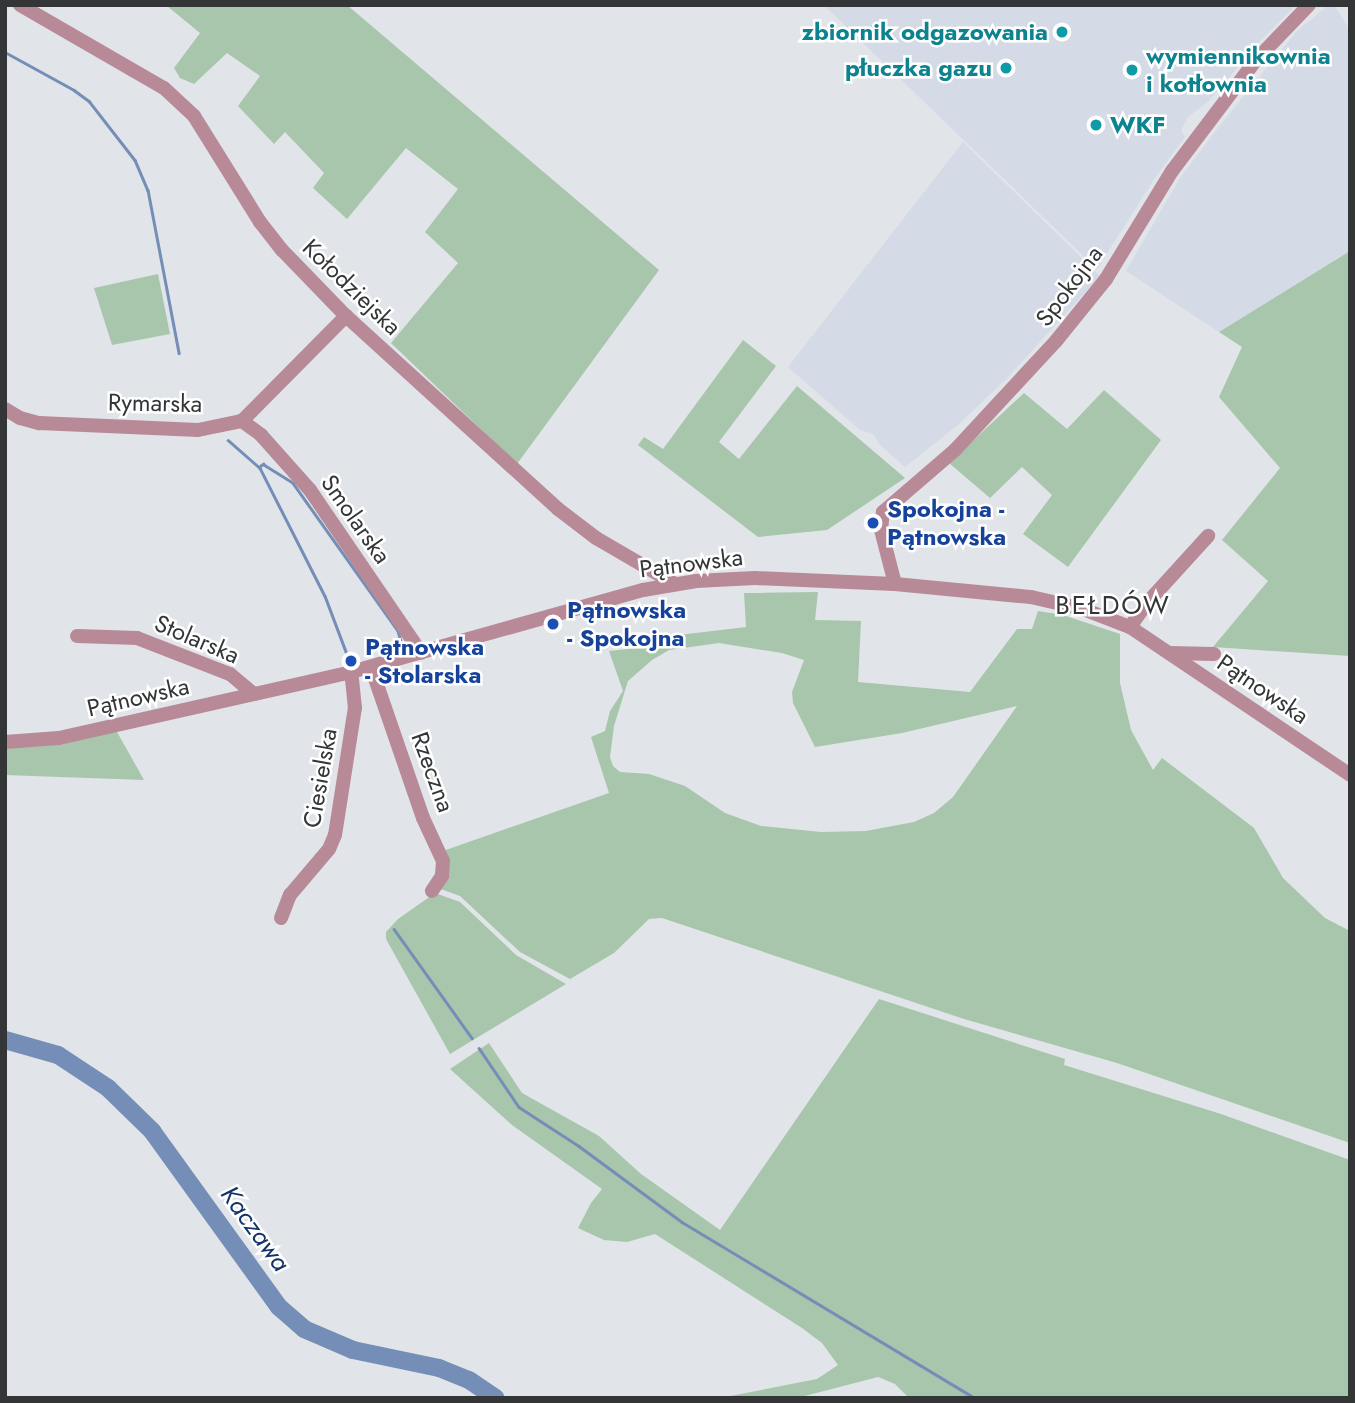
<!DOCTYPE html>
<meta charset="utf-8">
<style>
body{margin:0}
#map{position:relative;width:1355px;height:1403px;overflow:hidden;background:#e1e4e8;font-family:Jost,sans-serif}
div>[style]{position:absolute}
.built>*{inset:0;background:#d4dbe6}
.green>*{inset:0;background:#a8c6ac}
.stream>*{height:2.5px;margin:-1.25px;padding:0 1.25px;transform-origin:1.25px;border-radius:1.25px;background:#748eb7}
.river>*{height:18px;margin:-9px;padding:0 9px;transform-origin:9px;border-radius:9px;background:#748eb7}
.minor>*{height:14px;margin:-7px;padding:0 7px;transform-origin:7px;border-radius:7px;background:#b88a97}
.dots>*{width:19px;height:19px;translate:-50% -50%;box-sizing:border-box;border:4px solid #fff;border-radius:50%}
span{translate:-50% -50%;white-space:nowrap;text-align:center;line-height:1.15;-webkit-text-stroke:5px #fff;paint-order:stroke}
.culture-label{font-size:24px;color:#0d838f;font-weight:700}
.right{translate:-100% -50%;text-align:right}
.left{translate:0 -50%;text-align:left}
.street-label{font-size:24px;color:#333536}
.transit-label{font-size:24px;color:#164399;font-weight:700}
.neighbourhood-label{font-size:26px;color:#333536;letter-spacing:2px}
.water-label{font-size:26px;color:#133468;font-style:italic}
.frame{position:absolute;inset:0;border:7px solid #333536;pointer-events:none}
</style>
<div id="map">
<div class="built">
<i style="clip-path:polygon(824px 5px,1296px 5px,1261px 40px,1209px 101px,1188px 117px,1181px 130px,1185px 137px,1155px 178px,1097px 269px)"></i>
<i style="clip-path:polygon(1329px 5px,1334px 5px,1350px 30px,1350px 251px,1219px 332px,1126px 271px,1180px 178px,1217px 129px,1296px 32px)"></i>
<i style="clip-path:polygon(963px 142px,1100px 276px,1007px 378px,959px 424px,905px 467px,880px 445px,873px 434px,860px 430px,788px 367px)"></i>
</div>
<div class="green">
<i style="clip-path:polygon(347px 5px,659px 270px,517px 464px,391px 343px,458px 263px,425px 232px,458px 189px,406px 148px,347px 219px,313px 188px,324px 173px,285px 132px,274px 144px,238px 106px,260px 76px,227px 53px,194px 84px,180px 78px,174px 68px,200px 33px,167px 6px)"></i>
<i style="clip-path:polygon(1350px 251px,1350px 656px,1213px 647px,1268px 581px,1222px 540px,1280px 468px,1219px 397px,1242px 347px,1219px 332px)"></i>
<i style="clip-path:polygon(158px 274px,170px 334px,112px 345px,94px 288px)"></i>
<i style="clip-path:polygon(743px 340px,776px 366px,719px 442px,739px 459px,797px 386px,905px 478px,827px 530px,758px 537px,638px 445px,644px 437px,663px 449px)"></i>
<i style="clip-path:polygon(1104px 390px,1161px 440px,1068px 567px,1023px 534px,1052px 495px,1022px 467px,990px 498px,949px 463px,1024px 393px,1067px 429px)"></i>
<i style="clip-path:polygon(evenodd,818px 592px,815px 620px,861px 621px,858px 682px,970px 692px,1017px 629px,1032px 629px,1038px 611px,1063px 615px,1120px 634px,1120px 683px,1131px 730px,1153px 770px,1162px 758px,1254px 828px,1283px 878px,1325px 918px,1350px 931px,1350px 1143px,1117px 1063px,964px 1019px,662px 918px,649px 919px,614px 953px,570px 979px,520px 952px,460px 896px,438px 888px,443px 851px,609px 793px,591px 737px,605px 731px,610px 711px,623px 691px,609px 651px,657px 646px,662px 637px,746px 627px,744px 593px,818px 592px,719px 643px,782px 653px,804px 660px,792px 692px,793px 703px,815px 747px,902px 733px,1017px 706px,953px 797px,934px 813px,914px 822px,866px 831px,821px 832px,761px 826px,725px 813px,685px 786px,649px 774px,620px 772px,613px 766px,610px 757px,614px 726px,628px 681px,652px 660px,669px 650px,719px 643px)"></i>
<i style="clip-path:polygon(117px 732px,144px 780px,5px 775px,5px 746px)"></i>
<i style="clip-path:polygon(435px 893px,460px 902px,516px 955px,566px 984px,450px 1054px,386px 939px,386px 932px,398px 919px)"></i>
<i style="clip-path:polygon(879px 999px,1065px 1059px,1064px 1065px,1221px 1114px,1350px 1160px,1350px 1398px,909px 1398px,895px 1384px,878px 1377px,797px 1398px,720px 1398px,817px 1379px,838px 1365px,822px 1343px,802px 1328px,655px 1234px,627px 1242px,604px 1240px,578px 1228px,591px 1203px,602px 1189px,512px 1125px,450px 1069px,489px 1043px,522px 1093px,599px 1136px,641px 1174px,720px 1230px)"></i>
</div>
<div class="stream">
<i style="left:5px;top:52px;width:79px;rotate:28.8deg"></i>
<i style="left:74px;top:90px;width:19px;rotate:36deg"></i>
<i style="left:89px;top:101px;width:75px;rotate:52.1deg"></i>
<i style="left:135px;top:160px;width:33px;rotate:67deg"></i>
<i style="left:148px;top:190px;width:166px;rotate:79.2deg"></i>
<i style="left:228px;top:440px;width:43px;rotate:41.2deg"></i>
<i style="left:260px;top:468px;width:144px;rotate:63.1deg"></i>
<i style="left:325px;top:596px;width:65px;rotate:69.3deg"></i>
<i style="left:260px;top:466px;width:4px;rotate:-34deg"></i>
<i style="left:263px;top:464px;width:36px;rotate:32deg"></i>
<i style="left:293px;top:483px;width:181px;rotate:54.6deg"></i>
<i style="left:398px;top:631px;width:14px;rotate:73deg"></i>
<i style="left:394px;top:929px;width:134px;rotate:54.4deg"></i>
<i style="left:479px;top:1048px;width:71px;rotate:55.9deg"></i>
<i style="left:519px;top:1107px;width:72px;rotate:33deg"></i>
<i style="left:579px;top:1146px;width:128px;rotate:36.4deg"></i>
<i style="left:682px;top:1222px;width:342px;rotate:31deg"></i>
</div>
<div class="river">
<i style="left:5px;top:1040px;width:55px;rotate:15.8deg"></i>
<i style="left:58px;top:1055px;width:60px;rotate:33.4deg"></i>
<i style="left:108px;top:1088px;width:62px;rotate:44.3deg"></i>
<i style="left:152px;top:1131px;width:217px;rotate:54.2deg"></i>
<i style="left:279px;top:1307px;width:33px;rotate:41deg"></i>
<i style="left:304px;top:1329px;width:53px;rotate:23.2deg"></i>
<i style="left:353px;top:1350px;width:88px;rotate:11.8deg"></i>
<i style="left:439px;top:1368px;width:32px;rotate:22deg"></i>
<i style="left:469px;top:1380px;width:32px;rotate:34deg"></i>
</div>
<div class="minor">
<i style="left:20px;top:5px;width:166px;rotate:30deg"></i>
<i style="left:164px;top:88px;width:41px;rotate:43deg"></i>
<i style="left:194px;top:116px;width:125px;rotate:58.1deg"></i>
<i style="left:260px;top:222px;width:36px;rotate:52deg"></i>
<i style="left:282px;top:250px;width:92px;rotate:45.9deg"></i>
<i style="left:346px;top:316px;width:287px;rotate:42.3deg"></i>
<i style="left:558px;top:509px;width:48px;rotate:37.3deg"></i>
<i style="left:596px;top:538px;width:91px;rotate:30.2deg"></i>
<i style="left:5px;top:409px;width:17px;rotate:31deg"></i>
<i style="left:20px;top:418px;width:20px;rotate:15deg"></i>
<i style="left:39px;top:423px;width:159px;rotate:2.5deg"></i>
<i style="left:198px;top:430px;width:45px;rotate:-11.6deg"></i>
<i style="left:242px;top:421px;width:148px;rotate:-45.3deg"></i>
<i style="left:242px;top:421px;width:24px;rotate:36deg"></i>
<i style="left:261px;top:435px;width:74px;rotate:48.3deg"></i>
<i style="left:310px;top:490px;width:197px;rotate:55.7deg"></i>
<i style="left:895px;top:584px;width:56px;rotate:-104.5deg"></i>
<i style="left:881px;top:530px;width:18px;rotate:-84deg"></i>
<i style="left:883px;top:512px;width:95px;rotate:-40.7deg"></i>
<i style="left:955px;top:450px;width:149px;rotate:-47.2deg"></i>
<i style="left:1056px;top:341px;width:80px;rotate:-51.1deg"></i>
<i style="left:1106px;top:279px;width:127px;rotate:-58.6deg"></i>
<i style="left:1172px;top:171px;width:139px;rotate:-52.9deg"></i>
<i style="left:1256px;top:60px;width:76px;rotate:-46.1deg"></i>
<i style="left:1130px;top:627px;width:29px;rotate:-55deg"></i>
<i style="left:1147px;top:603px;width:91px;rotate:-47.7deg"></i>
<i style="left:77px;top:636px;width:60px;rotate:1.9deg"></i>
<i style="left:137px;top:638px;width:100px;rotate:21.2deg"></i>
<i style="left:230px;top:674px;width:31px;rotate:40deg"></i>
<i style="left:1170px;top:653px;width:44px;rotate:1.3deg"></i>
<i style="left:371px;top:667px;width:160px;rotate:71deg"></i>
<i style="left:423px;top:818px;width:47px;rotate:65.1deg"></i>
<i style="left:443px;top:861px;width:15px;rotate:94deg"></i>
<i style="left:442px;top:876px;width:18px;rotate:124deg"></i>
<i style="left:5px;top:742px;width:54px;rotate:-4.2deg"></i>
<i style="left:59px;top:738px;width:299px;rotate:-12.7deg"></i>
<i style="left:351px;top:672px;width:303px;rotate:-15.7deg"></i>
<i style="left:643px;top:590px;width:54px;rotate:-9.6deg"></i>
<i style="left:696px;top:581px;width:59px;rotate:-2.9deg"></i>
<i style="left:755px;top:578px;width:140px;rotate:2.5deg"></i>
<i style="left:895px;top:584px;width:137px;rotate:5.5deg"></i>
<i style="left:1031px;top:597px;width:53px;rotate:13deg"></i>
<i style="left:1083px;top:609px;width:50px;rotate:21deg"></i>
<i style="left:1130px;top:627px;width:265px;rotate:33.9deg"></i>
<i style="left:281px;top:918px;width:25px;rotate:-69deg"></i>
<i style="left:290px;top:895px;width:60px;rotate:-49.7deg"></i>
<i style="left:329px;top:849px;width:15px;rotate:-67deg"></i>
<i style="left:335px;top:835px;width:129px;rotate:-81.1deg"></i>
<i style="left:355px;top:708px;width:36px;rotate:-96deg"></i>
</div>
<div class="dots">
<i style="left:1062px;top:32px;background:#0f9aa8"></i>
<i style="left:1006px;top:68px;background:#0f9aa8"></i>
<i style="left:1132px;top:70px;background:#0f9aa8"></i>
<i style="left:1096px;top:125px;background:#0f9aa8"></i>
<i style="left:873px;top:523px;background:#1a4fb4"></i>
<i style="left:553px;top:624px;background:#1a4fb4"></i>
<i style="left:351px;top:661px;background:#1a4fb4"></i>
</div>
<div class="culture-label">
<span class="right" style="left:1048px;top:32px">zbiornik odgazowania</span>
<span class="left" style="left:1146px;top:70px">wymiennikownia<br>i kotłownia</span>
<span class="right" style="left:992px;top:68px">płuczka gazu</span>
<span class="left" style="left:1110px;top:125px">WKF</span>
</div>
<div class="street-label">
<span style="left:1069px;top:286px;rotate:-53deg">Spokojna</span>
<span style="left:352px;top:287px;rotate:44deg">Kołodziejska</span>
<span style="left:155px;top:403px;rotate:1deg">Rymarska</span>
<span style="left:356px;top:519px;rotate:55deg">Smolarska</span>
<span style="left:691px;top:563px;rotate:-7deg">Pątnowska</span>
<span style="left:197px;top:639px;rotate:23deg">Stolarska</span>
<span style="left:1263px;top:689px;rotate:34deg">Pątnowska</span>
<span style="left:138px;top:697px;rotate:-13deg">Pątnowska</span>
<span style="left:433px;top:772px;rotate:70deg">Rzeczna</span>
<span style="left:320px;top:778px;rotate:-80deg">Ciesielska</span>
</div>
<div class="transit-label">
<span class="left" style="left:887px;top:523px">Spokojna -<br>Pątnowska</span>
<span class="left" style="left:567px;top:624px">Pątnowska<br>- Spokojna</span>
<span class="left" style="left:365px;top:661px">Pątnowska<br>- Stolarska</span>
</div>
<div class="neighbourhood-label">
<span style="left:1113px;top:606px">BEŁDÓW</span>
</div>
<div class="water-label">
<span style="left:255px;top:1229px;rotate:54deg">Kaczawa</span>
</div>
<div class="frame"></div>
</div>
